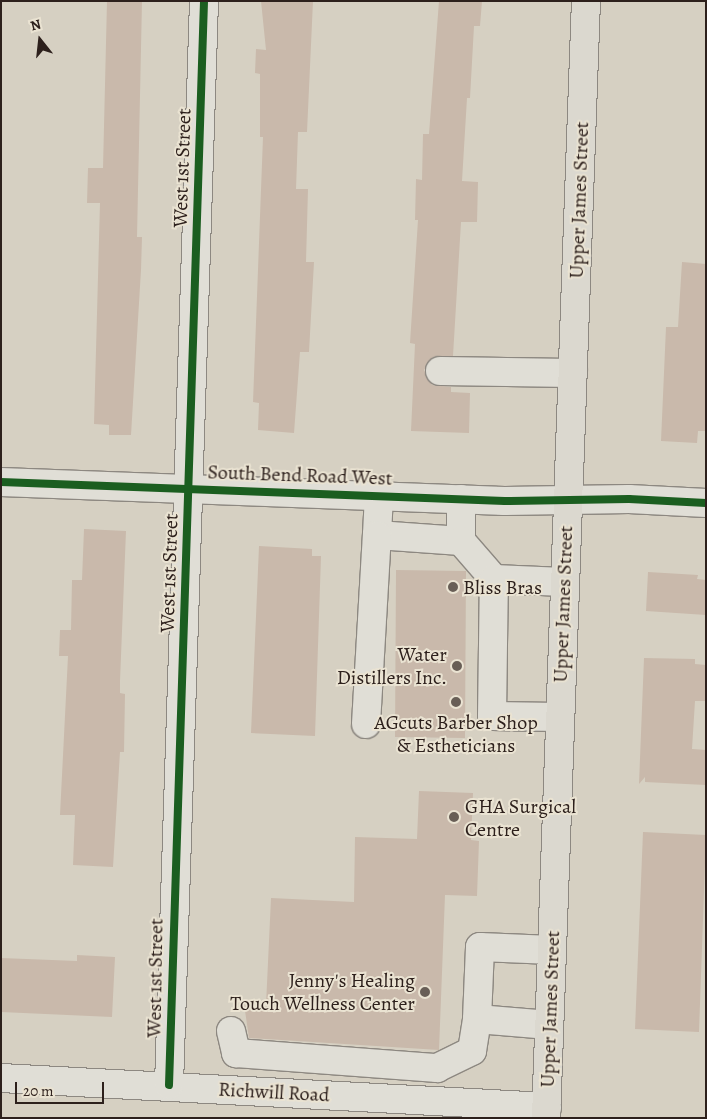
<!DOCTYPE html>
<style>
body{margin:0}
#map{position:relative;width:707px;height:1119px;overflow:hidden;background:#d6d0c2;font-family:Alegreya,serif}
div>[style]{position:absolute}
.building>*{inset:0;background:#c9b9ab}
.roads{filter:drop-shadow(1px 0 #8d8881) drop-shadow(-1px 0 #8d8881) drop-shadow(0 1px #8d8881) drop-shadow(0 -1px #8d8881)}
.minor>*{height:28px;margin:-14px;padding:0 14px;transform-origin:14px;border-radius:14px;background:#e0ded6}
.major>*{height:28px;margin:-14px;padding:0 14px;transform-origin:14px;border-radius:14px;background:#dbd8cf}
.cycleway>*{height:8px;margin:-4px;padding:0 4px;transform-origin:4px;border-radius:4px;background:#1b5e20}
.dots>*{width:14px;height:14px;translate:-50% -50%;box-sizing:border-box;border:2px solid #eae3d2;border-radius:50%}
span{translate:-50% -50%;white-space:nowrap;text-align:center;line-height:1.15;-webkit-text-stroke:4px #eae3d2;paint-order:stroke}
.street-label{font-size:20px;color:#2d201c}
.poi-label{font-size:20px;color:#2d201c}
.left{translate:0 -50%;text-align:left}
.right{translate:-100% -50%;text-align:right}
.frame{position:absolute;inset:0;border:2px solid #2d201c;pointer-events:none}
.north{position:absolute;left:15px;top:15px;width:50px;height:50px;-webkit-text-stroke:4px #eae3d2;paint-order:stroke;rotate:344deg;font-size:14px;font-weight:700;line-height:20px;text-align:center;color:#2d201c}
.north::after{content:'';display:block;margin:auto;width:18px;height:22px;background:#2d201c;clip-path:polygon(50% 0,100% 100%,50% 72%,0 100%)}
.scale{position:absolute;left:15px;top:1082px;width:89px;height:22px;box-sizing:border-box;border:2px solid #2d201c;border-top:0;padding-left:6px;font-size:15px;line-height:18px;white-space:nowrap;color:#2d201c;-webkit-text-stroke:4px #eae3d2;paint-order:stroke}
</style>
<div id="map">
<div class="building">
<i style="clip-path:polygon(107px 1px,142px 1px,137px 237px,142px 237px,141px 270px,131px 435px,109px 435px,109px 425px,94px 424px,100px 203px,87px 203px,88px 168px,103px 168px)"></i>
<i style="clip-path:polygon(261px 1px,313px 1px,307px 132px,298px 132px,296px 189px,308px 189px,306px 262px,314px 262px,309px 352px,300px 352px,294px 433px,258px 430px,259px 403px,253px 402px,263px 137px,260px 137px,260px 74px,255px 73px,256px 49px,266px 50px)"></i>
<i style="clip-path:polygon(439px 1px,482px 1px,480px 26px,474px 26px,470px 98px,467px 98px,462px 181px,478px 182px,477px 222px,461px 222px,453px 356px,433px 357px,424px 370px,432px 385px,451px 387px,451px 392px,470px 393px,469px 433px,411px 431px,415px 344px,410px 343px,418px 220px,415px 220px,416px 179px,422px 180px,423px 134px,429px 134px)"></i>
<i style="clip-path:polygon(682px 262px,706px 264px,706px 431px,698px 431px,697px 443px,661px 441px,666px 327px,678px 327px)"></i>
<i style="clip-path:polygon(84px 529px,126px 531px,120px 681px,120px 693px,125px 694px,124px 752px,120px 752px,113px 867px,73px 865px,75px 815px,60px 815px,68px 656px,59px 656px,60px 630px,71px 630px,72px 580px,82px 580px)"></i>
<i style="clip-path:polygon(259px 546px,312px 549px,312px 556px,321px 556px,315px 736px,251px 733px)"></i>
<i style="clip-path:polygon(396px 570px,466px 571px,465px 738px,395px 737px)"></i>
<i style="clip-path:polygon(648px 572px,698px 575px,697px 579px,706px 580px,706px 615px,646px 611px)"></i>
<i style="clip-path:polygon(644px 658px,695px 659px,695px 664px,706px 665px,706px 701px,695px 701px,692px 749px,706px 750px,706px 785px,645px 782px,645px 777px,639px 784px)"></i>
<i style="clip-path:polygon(419px 791px,473px 793px,471px 840px,479px 841px,477px 896px,445px 895px,439px 1050px,249px 1038px,244px 1004px,266px 1005px,271px 898px,354px 902px,355px 837px,417px 839px)"></i>
<i style="clip-path:polygon(643px 832px,706px 835px,699px 1032px,635px 1029px)"></i>
<i style="clip-path:polygon(77px 955px,115px 957px,112px 1017px,1px 1012px,1px 958px,77px 961px)"></i>
</div>
<div class="roads">
<div class="minor">
<i style="left:440px;top:371px;width:133px;rotate:0.9deg"></i>
<i style="left:1px;top:482px;width:504px;rotate:2.16deg"></i>
<i style="left:505px;top:501px;width:124px;rotate:-0.9deg"></i>
<i style="left:629px;top:499px;width:77px;rotate:3deg"></i>
<i style="left:379px;top:495px;width:40px;rotate:92.9deg"></i>
<i style="left:377px;top:535px;width:84px;rotate:4.1deg"></i>
<i style="left:461px;top:541px;width:42px;rotate:-90deg"></i>
<i style="left:461px;top:541px;width:50px;rotate:49deg"></i>
<i style="left:559px;top:717px;width:67px;rotate:-179.1deg"></i>
<i style="left:492px;top:716px;width:137px;rotate:-89.2deg"></i>
<i style="left:494px;top:579px;width:70px;rotate:2.5deg"></i>
<i style="left:366px;top:724px;width:189px;rotate:-86.7deg"></i>
<i style="left:549px;top:1025px;width:72px;rotate:-175.2deg"></i>
<i style="left:477px;top:1019px;width:72px;rotate:-87.6deg"></i>
<i style="left:480px;top:947px;width:72px;rotate:2.4deg"></i>
<i style="left:231px;top:1031px;width:23px;rotate:77deg"></i>
<i style="left:236px;top:1053px;width:202px;rotate:4.3deg"></i>
<i style="left:437px;top:1068px;width:39px;rotate:-26deg"></i>
<i style="left:472px;top:1051px;width:32px;rotate:-81deg"></i>
<i style="left:1px;top:1078px;width:547px;rotate:3.04deg"></i>
<i style="left:169px;top:1085px;width:1085px;rotate:-88.15deg"></i>
</div>
<div class="major">
<i style="left:546px;top:1118px;width:1118px;rotate:-87.95deg"></i>
</div>
</div>
<div class="cycleway">
<i style="left:1px;top:482px;width:504px;rotate:2.16deg"></i>
<i style="left:505px;top:501px;width:124px;rotate:-0.9deg"></i>
<i style="left:629px;top:499px;width:77px;rotate:3deg"></i>
<i style="left:169px;top:1085px;width:1085px;rotate:-88.15deg"></i>
</div>
<div class="dots">
<i style="left:453px;top:587px;background:#685e56"></i>
<i style="left:457px;top:666px;background:#685e56"></i>
<i style="left:456px;top:702px;background:#685e56"></i>
<i style="left:454px;top:817px;background:#685e56"></i>
<i style="left:425px;top:992px;background:#685e56"></i>
</div>
<div class="street-label">
<span style="left:182px;top:168px;rotate:-88deg">West 1st Street</span>
<span style="left:579px;top:200px;rotate:-88deg">Upper James Street</span>
<span style="left:300px;top:475px;rotate:2deg">South Bend Road West</span>
<span style="left:169px;top:573px;rotate:-88deg">West 1st Street</span>
<span style="left:563px;top:604px;rotate:-88deg">Upper James Street</span>
<span style="left:155px;top:978px;rotate:-89deg">West 1st Street</span>
<span style="left:550px;top:1009px;rotate:-88deg">Upper James Street</span>
<span style="left:274px;top:1092px;rotate:3deg">Richwill Road</span>
</div>
<div class="poi-label">
<span class="left" style="left:463px;top:587px">Bliss Bras</span>
<span class="right" style="left:447px;top:666px">Water<br>Distillers Inc.</span>
<span style="left:456px;top:734px">AGcuts Barber Shop<br>&amp; Estheticians</span>
<span class="left" style="left:465px;top:818px">GHA Surgical<br>Centre</span>
<span class="right" style="left:415px;top:992px">Jenny's Healing<br>Touch Wellness Center</span>
</div>
<div class="frame"></div>
<div class="north">N</div>
<div class="scale">20 m</div>
</div>
